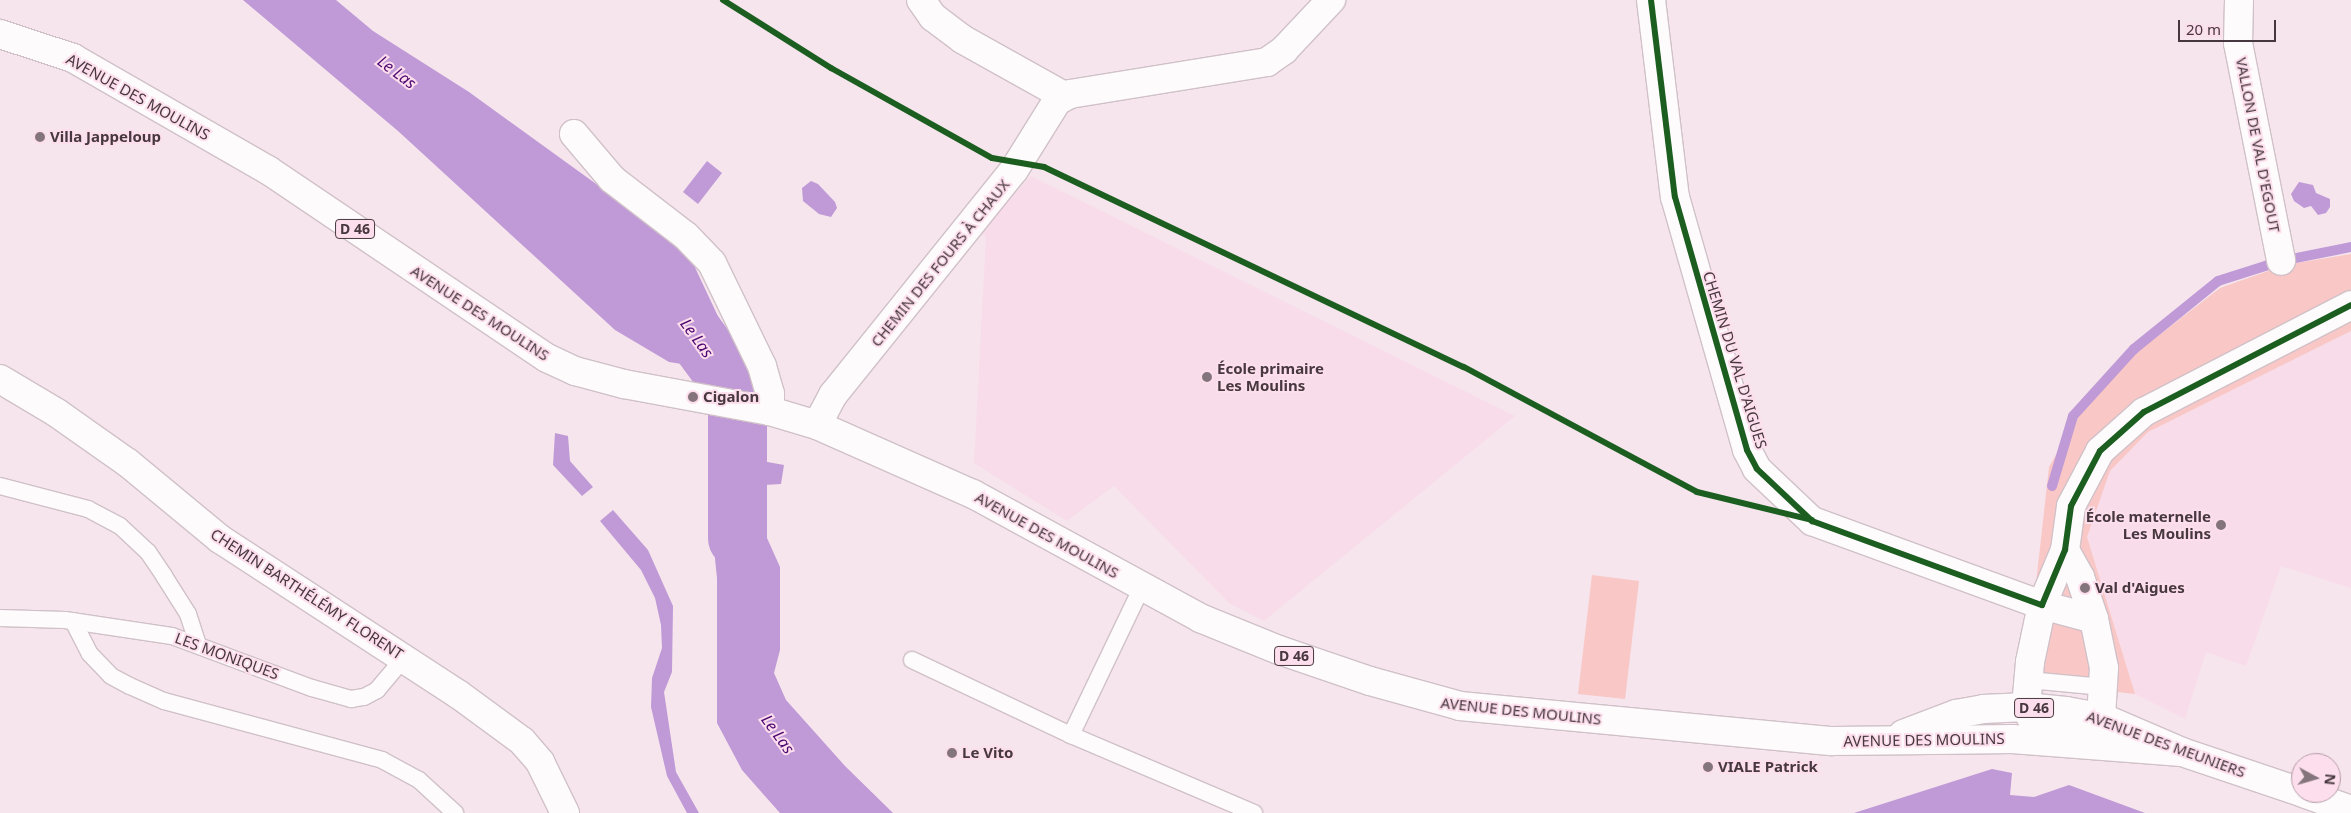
<!DOCTYPE html>
<meta charset="utf-8">
<style>
body{margin:0}
#map{position:relative;width:2351px;height:813px;overflow:hidden;background:#f6e5ed;font-family:"Noto Sans",sans-serif}
div>[style]{position:absolute}
.built>*{inset:0;background:#f8dce9}
.green>*{inset:0;background:#f9c7c5}
.water>*{inset:0;background:#bf9ad7}
.stream>*{height:10px;margin:-5px;padding:0 5px;transform-origin:5px;border-radius:5px;background:#bf9ad7}
.river>*{height:59px;margin:-29.5px;padding:0 29.5px;transform-origin:29.5px;border-radius:29.5px;background:#bf9ad7}
.roads{filter:drop-shadow(1px 0 #d0c1c8) drop-shadow(-1px 0 #d0c1c8) drop-shadow(0 1px #d0c1c8) drop-shadow(0 -1px #d0c1c8)}
.lane>*{height:16px;margin:-8px;padding:0 8px;transform-origin:8px;border-radius:8px;background:#fefbfc}
.street>*{height:28px;margin:-14px;padding:0 14px;transform-origin:14px;border-radius:14px;background:#fefbfc}
.secondary>*{height:28px;margin:-14px;padding:0 14px;transform-origin:14px;border-radius:14px;background:#fefbfc}
.primary>*{height:28px;margin:-14px;padding:0 14px;transform-origin:14px;border-radius:14px;background:#fefbfc}
.cycleway>*{height:6px;margin:-3px;padding:0 3px;transform-origin:3px;border-radius:3px;background:#1b5e20}
.dots>*{width:14px;height:14px;translate:-50% -50%;box-sizing:border-box;border:2px solid #fddeec;border-radius:50%}
span{translate:-50% -50%;white-space:nowrap;text-align:center;line-height:1.15;-webkit-text-stroke:4px #fddeec;paint-order:stroke}
.shield-label span{padding:1px 4px;background:#fddeec;border:1px solid;border-radius:4px;-webkit-text-stroke-width:0}
.shield-label{font-size:14px;color:#47383f;font-weight:700}
.street-label{font-size:15px;color:#47383f}
.poi-label{font-size:15px;color:#47383f;font-weight:700}
.left{translate:0 -50%;text-align:left}
.right{translate:-100% -50%;text-align:right}
.water-label{font-size:16px;color:#4c0872;font-style:italic}
.north{position:absolute;left:2291px;top:753px;width:50px;height:50px;box-sizing:border-box;background:#fddeec;border:1px solid #b49ca7;border-radius:50%;rotate:96deg;font-size:14px;font-weight:700;line-height:20px;text-align:center;color:#47383f}
.north::after{content:'';display:block;margin:auto;width:18px;height:22px;background:#84757c;clip-path:polygon(50% 0,100% 100%,50% 72%,0 100%)}
.scale{position:absolute;left:2178px;top:20px;width:98px;height:22px;box-sizing:border-box;border:2px solid #47383f;border-top:0;padding-left:6px;font-size:15px;line-height:18px;white-space:nowrap;color:#47383f;-webkit-text-stroke:4px #fddeec;paint-order:stroke}
</style>
<div id="map">
<div class="built">
<i style="clip-path:polygon(1031px 176px,1515px 416px,1264px 621px,1229px 603px,1114px 486px,1067px 521px,974px 463px,986px 236px,979px 232px)"></i>
<i style="clip-path:polygon(2351px 331px,2351px 588px,2281px 566px,2246px 666px,2206px 652px,2185px 719px,2135px 694px,2087px 537px,2110px 471px,2148px 432px)"></i>
</div>
<div class="green">
<i style="clip-path:polygon(2351px 254px,2351px 331px,2148px 432px,2110px 471px,2087px 537px,2135px 694px,2025px 682px,2049px 467px,2079px 415px,2136px 353px,2220px 288px,2285px 265px)"></i>
<i style="clip-path:polygon(1592px 575px,1639px 581px,1625px 699px,1578px 694px)"></i>
</div>
<div class="water">
<i style="clip-path:polygon(243px 0,336px 0,373px 31px,469px 92px,646px 220px,692px 261px,745px 374px,669px 362px,615px 330px,398px 131px)"></i>
<i style="clip-path:polygon(707px 161px,722px 173px,698px 204px,683px 192px)"></i>
<i style="clip-path:polygon(811px 181px,818px 184px,835px 202px,837px 208px,831px 217px,819px 214px,803px 201px,802px 188px)"></i>
<i style="clip-path:polygon(2299px 182px,2313px 185px,2316px 193px,2330px 199px,2330px 207px,2326px 213px,2318px 215px,2311px 206px,2304px 208px,2294px 201px,2291px 194px)"></i>
<i style="clip-path:polygon(555px 433px,568px 436px,570px 461px,593px 487px,582px 496px,553px 465px)"></i>
<i style="clip-path:polygon(711px 452px,784px 465px,781px 484px,764px 485px,767px 538px,780px 567px,780px 650px,774px 673px,786px 700px,845px 766px,893px 813px,780px 813px,742px 770px,717px 723px,717px 578px,710px 511px)"></i>
<i style="clip-path:polygon(613px 510px,648px 550px,673px 606px,672px 672px,664px 692px,676px 772px,699px 813px,687px 813px,667px 776px,651px 707px,652px 678px,662px 648px,661px 625px,655px 598px,641px 570px,600px 521px)"></i>
<i style="clip-path:polygon(1992px 769px,2012px 773px,2010px 795px,2034px 797px,2069px 785px,2145px 813px,1854px 813px)"></i>
</div>
<div class="stream">
<i style="left:2052px;top:486px;width:73px;rotate:-73.3deg"></i>
<i style="left:2073px;top:416px;width:91px;rotate:-47.7deg"></i>
<i style="left:2134px;top:349px;width:108px;rotate:-39deg"></i>
<i style="left:2218px;top:281px;width:66px;rotate:-17.6deg"></i>
<i style="left:2281px;top:261px;width:71px;rotate:-11.3deg"></i>
</div>
<div class="river">
<i style="left:673px;top:305px;width:108px;rotate:53.7deg"></i>
<i style="left:737px;top:392px;width:146px;rotate:90deg"></i>
</div>
<div class="roads">
<div class="lane">
<i style="left:0;top:486px;width:91px;rotate:14.6deg"></i>
<i style="left:88px;top:509px;width:36px;rotate:28deg"></i>
<i style="left:120px;top:526px;width:38px;rotate:43deg"></i>
<i style="left:148px;top:552px;width:29px;rotate:56deg"></i>
<i style="left:164px;top:576px;width:45px;rotate:57.7deg"></i>
<i style="left:188px;top:614px;width:32px;rotate:72deg"></i>
<i style="left:0;top:618px;width:65px;rotate:1.8deg"></i>
<i style="left:65px;top:620px;width:108px;rotate:8.5deg"></i>
<i style="left:172px;top:636px;width:149px;rotate:20.4deg"></i>
<i style="left:312px;top:688px;width:41px;rotate:15.8deg"></i>
<i style="left:351px;top:699px;width:13px;rotate:-9deg"></i>
<i style="left:364px;top:697px;width:15px;rotate:-28deg"></i>
<i style="left:377px;top:690px;width:42px;rotate:-49.8deg"></i>
<i style="left:73px;top:621px;width:37px;rotate:63deg"></i>
<i style="left:90px;top:654px;width:30px;rotate:46deg"></i>
<i style="left:111px;top:676px;width:21px;rotate:28deg"></i>
<i style="left:130px;top:686px;width:37px;rotate:24deg"></i>
<i style="left:164px;top:701px;width:226px;rotate:15.1deg"></i>
<i style="left:382px;top:760px;width:42px;rotate:28.4deg"></i>
<i style="left:419px;top:780px;width:49px;rotate:42.5deg"></i>
<i style="left:912px;top:660px;width:176px;rotate:25.3deg"></i>
<i style="left:1071px;top:735px;width:199px;rotate:23.1deg"></i>
<i style="left:2029px;top:680px;width:74px;rotate:5.4deg"></i>
<i style="left:1071px;top:735px;width:164px;rotate:-64.4deg"></i>
</div>
<div class="street">
<i style="left:921px;top:0;width:21px;rotate:55deg"></i>
<i style="left:933px;top:17px;width:36px;rotate:37deg"></i>
<i style="left:962px;top:39px;width:117px;rotate:29.2deg"></i>
<i style="left:1651px;top:0;width:198px;rotate:83.1deg"></i>
<i style="left:1675px;top:197px;width:263px;rotate:74.1deg"></i>
<i style="left:1747px;top:450px;width:21px;rotate:62deg"></i>
<i style="left:1757px;top:469px;width:76px;rotate:43.4deg"></i>
<i style="left:1812px;top:521px;width:245px;rotate:20.1deg"></i>
<i style="left:2042px;top:605px;width:60px;rotate:-67.3deg"></i>
<i style="left:2065px;top:550px;width:44px;rotate:-82.2deg"></i>
<i style="left:2071px;top:506px;width:62px;rotate:-62.2deg"></i>
<i style="left:2100px;top:451px;width:59px;rotate:-41.6deg"></i>
<i style="left:2144px;top:412px;width:233px;rotate:-27.3deg"></i>
<i style="left:2239px;top:0;width:43px;rotate:91.3deg"></i>
<i style="left:2238px;top:43px;width:222px;rotate:78.8deg"></i>
<i style="left:574px;top:134px;width:59px;rotate:49.8deg"></i>
<i style="left:612px;top:179px;width:93px;rotate:37.6deg"></i>
<i style="left:686px;top:236px;width:37px;rotate:46deg"></i>
<i style="left:712px;top:263px;width:114px;rotate:64.1deg"></i>
<i style="left:762px;top:366px;width:29px;rotate:74deg"></i>
<i style="left:770px;top:394px;width:17px;rotate:90deg"></i>
<i style="left:2065px;top:550px;width:31px;rotate:61deg"></i>
<i style="left:2080px;top:577px;width:44px;rotate:71.6deg"></i>
<i style="left:2047px;top:728px;width:36px;rotate:5deg"></i>
<i style="left:2083px;top:731px;width:11px;rotate:-27deg"></i>
<i style="left:2093px;top:726px;width:12px;rotate:-48deg"></i>
<i style="left:2101px;top:717px;width:49px;rotate:-86.5deg"></i>
<i style="left:2104px;top:668px;width:50px;rotate:-101.5deg"></i>
<i style="left:2094px;top:619px;width:54px;rotate:-164.9deg"></i>
<i style="left:2042px;top:605px;width:58px;rotate:101.9deg"></i>
<i style="left:2030px;top:662px;width:45px;rotate:95.1deg"></i>
<i style="left:2026px;top:707px;width:23px;rotate:65deg"></i>
<i style="left:2036px;top:728px;width:36px;rotate:23deg"></i>
</div>
<div class="secondary">
<i style="left:0;top:379px;width:66px;rotate:30.8deg"></i>
<i style="left:57px;top:413px;width:87px;rotate:35.2deg"></i>
<i style="left:128px;top:463px;width:119px;rotate:39.6deg"></i>
<i style="left:220px;top:539px;width:284px;rotate:33.1deg"></i>
<i style="left:458px;top:694px;width:79px;rotate:36.3deg"></i>
<i style="left:522px;top:741px;width:28px;rotate:49deg"></i>
<i style="left:540px;top:762px;width:57px;rotate:63.9deg"></i>
<i style="left:817px;top:425px;width:34px;rotate:-62deg"></i>
<i style="left:833px;top:395px;width:289px;rotate:-51.2deg"></i>
<i style="left:1014px;top:170px;width:81px;rotate:-58.1deg"></i>
<i style="left:1057px;top:101px;width:15px;rotate:-28deg"></i>
<i style="left:1070px;top:94px;width:200px;rotate:-9.2deg"></i>
<i style="left:1267px;top:62px;width:21px;rotate:-35deg"></i>
<i style="left:1284px;top:50px;width:69px;rotate:-46.8deg"></i>
</div>
<div class="primary">
<i style="left:0;top:34px;width:77px;rotate:18.2deg"></i>
<i style="left:73px;top:58px;width:225px;rotate:29.9deg"></i>
<i style="left:268px;top:170px;width:336px;rotate:34deg"></i>
<i style="left:547px;top:358px;width:31px;rotate:25deg"></i>
<i style="left:575px;top:371px;width:51px;rotate:14.9deg"></i>
<i style="left:624px;top:384px;width:148px;rotate:10.5deg"></i>
<i style="left:770px;top:411px;width:49px;rotate:16.6deg"></i>
<i style="left:817px;top:425px;width:171px;rotate:23.9deg"></i>
<i style="left:973px;top:494px;width:259px;rotate:28.6deg"></i>
<i style="left:1200px;top:618px;width:85px;rotate:22.1deg"></i>
<i style="left:1279px;top:650px;width:96px;rotate:18.8deg"></i>
<i style="left:1370px;top:681px;width:93px;rotate:15.5deg"></i>
<i style="left:1460px;top:706px;width:374px;rotate:5.4deg"></i>
<i style="left:1832px;top:741px;width:180px;rotate:-0.6deg"></i>
<i style="left:2012px;top:739px;width:170px;rotate:4.4deg"></i>
<i style="left:1903px;top:734px;width:57px;rotate:-20.7deg"></i>
<i style="left:1956px;top:714px;width:27px;rotate:-10deg"></i>
<i style="left:1983px;top:709px;width:43px;rotate:-2.7deg"></i>
<i style="left:2026px;top:707px;width:40px;rotate:5.7deg"></i>
<i style="left:2066px;top:711px;width:36px;rotate:10deg"></i>
<i style="left:2101px;top:717px;width:88px;rotate:23.4deg"></i>
<i style="left:2182px;top:752px;width:126px;rotate:18.6deg"></i>
<i style="left:2303px;top:793px;width:51px;rotate:19.5deg"></i>
</div>
</div>
<div class="cycleway">
<i style="left:723px;top:0;width:128px;rotate:32.2deg"></i>
<i style="left:831px;top:68px;width:184px;rotate:29.2deg"></i>
<i style="left:992px;top:158px;width:53px;rotate:9.8deg"></i>
<i style="left:1044px;top:167px;width:465px;rotate:25.5deg"></i>
<i style="left:1464px;top:367px;width:264px;rotate:28.2deg"></i>
<i style="left:1697px;top:492px;width:118px;rotate:13.7deg"></i>
<i style="left:1651px;top:0;width:198px;rotate:83.1deg"></i>
<i style="left:1675px;top:197px;width:263px;rotate:74.1deg"></i>
<i style="left:1747px;top:450px;width:21px;rotate:62deg"></i>
<i style="left:1757px;top:469px;width:76px;rotate:43.4deg"></i>
<i style="left:1812px;top:521px;width:245px;rotate:20.1deg"></i>
<i style="left:2042px;top:605px;width:60px;rotate:-67.3deg"></i>
<i style="left:2065px;top:550px;width:44px;rotate:-82.2deg"></i>
<i style="left:2071px;top:506px;width:62px;rotate:-62.2deg"></i>
<i style="left:2100px;top:451px;width:59px;rotate:-41.6deg"></i>
<i style="left:2144px;top:412px;width:233px;rotate:-27.3deg"></i>
</div>
<div class="dots">
<i style="left:40px;top:137px;background:#84757c"></i>
<i style="left:1207px;top:377px;background:#84757c"></i>
<i style="left:693px;top:397px;background:#84757c"></i>
<i style="left:2221px;top:525px;background:#84757c"></i>
<i style="left:2085px;top:588px;background:#84757c"></i>
<i style="left:952px;top:753px;background:#84757c"></i>
<i style="left:1708px;top:767px;background:#84757c"></i>
</div>
<div class="shield-label">
<span style="left:355px;top:229px">D 46</span>
<span style="left:1294px;top:656px">D 46</span>
<span style="left:2034px;top:708px">D 46</span>
</div>
<div class="street-label">
<span style="left:138px;top:97px;rotate:29deg">AVENUE DES MOULINS</span>
<span style="left:2258px;top:145px;rotate:79deg">VALLON DE VAL D'EGOUT</span>
<span style="left:940px;top:263px;rotate:-51deg">CHEMIN DES FOURS À CHAUX</span>
<span style="left:480px;top:313px;rotate:33deg">AVENUE DES MOULINS</span>
<span style="left:1735px;top:360px;rotate:73deg">CHEMIN DU VAL D'AIGUES</span>
<span style="left:1047px;top:535px;rotate:29deg">AVENUE DES MOULINS</span>
<span style="left:307px;top:594px;rotate:33deg">CHEMIN BARTHÉLÉMY FLORENT</span>
<span style="left:227px;top:656px;rotate:20deg">LES MONIQUES</span>
<span style="left:1521px;top:711px;rotate:6deg">AVENUE DES MOULINS</span>
<span style="left:1924px;top:740px;rotate:-1deg">AVENUE DES MOULINS</span>
<span style="left:2166px;top:744px;rotate:20deg">AVENUE DES MEUNIERS</span>
</div>
<div class="poi-label">
<span class="left" style="left:50px;top:137px">Villa Jappeloup</span>
<span class="left" style="left:1217px;top:377px">École primaire<br>Les Moulins</span>
<span class="left" style="left:703px;top:397px">Cigalon</span>
<span class="right" style="left:2211px;top:525px">École maternelle<br>Les Moulins</span>
<span class="left" style="left:2095px;top:588px">Val d'Aigues</span>
<span class="left" style="left:962px;top:753px">Le Vito</span>
<span class="left" style="left:1718px;top:767px">VIALE Patrick</span>
</div>
<div class="water-label">
<span style="left:397px;top:72px;rotate:37deg">Le Las</span>
<span style="left:697px;top:338px;rotate:54deg">Le Las</span>
<span style="left:778px;top:734px;rotate:54deg">Le Las</span>
</div>
<div class="north">N</div>
<div class="scale">20 m</div>
</div>
